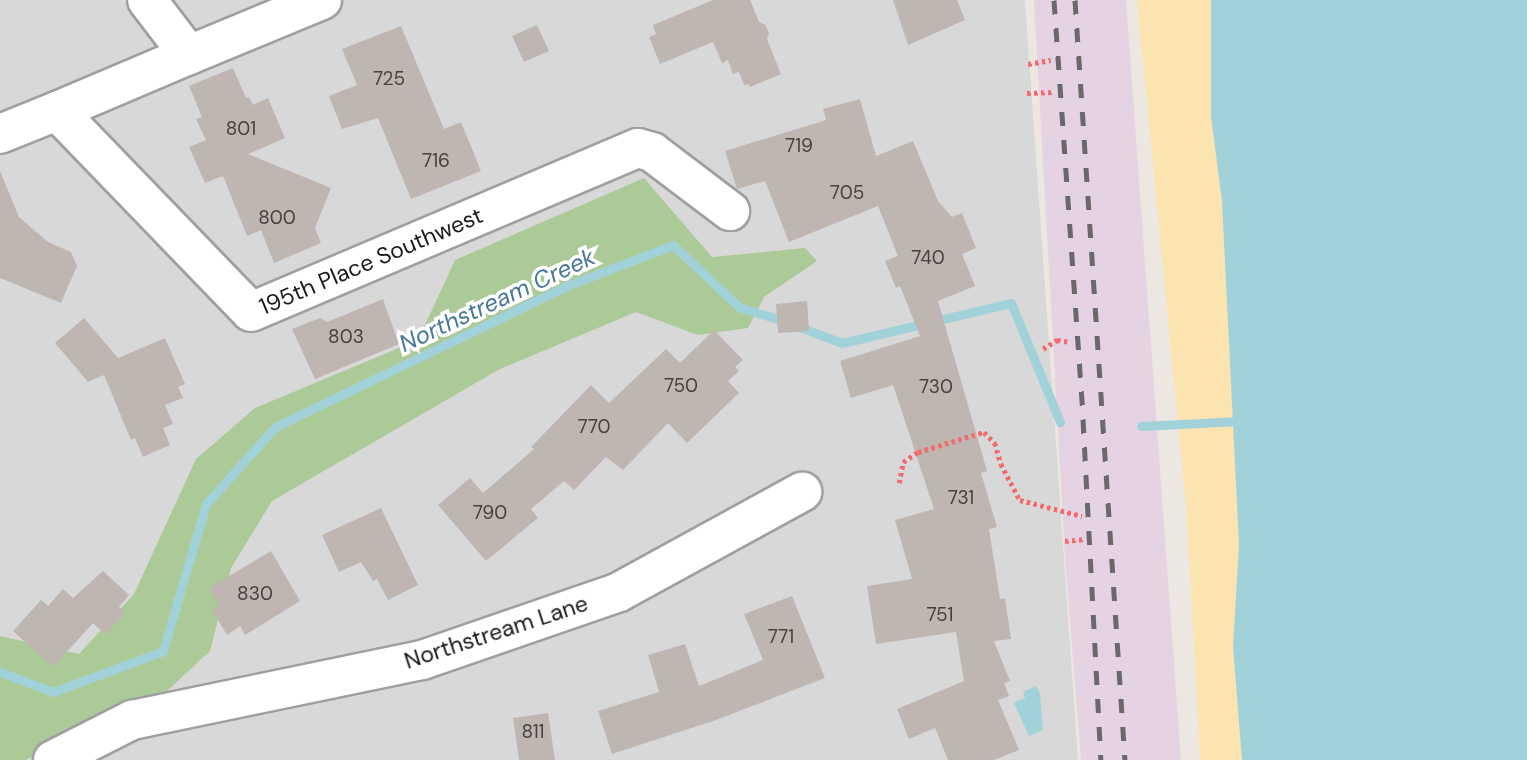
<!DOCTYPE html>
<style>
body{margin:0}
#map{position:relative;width:1527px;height:760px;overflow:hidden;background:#ece7e1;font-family:"DM Sans",sans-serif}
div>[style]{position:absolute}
.residential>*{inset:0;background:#d9d8d8}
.industrial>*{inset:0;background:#e5d3e4}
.forest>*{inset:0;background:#acca97}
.sand>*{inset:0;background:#fbe4b0}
.water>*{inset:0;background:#a2d2d9}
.stream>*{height:9px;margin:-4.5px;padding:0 4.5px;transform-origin:4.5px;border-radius:4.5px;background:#a2d2d9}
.building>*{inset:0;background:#c0b6b1}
.path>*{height:4.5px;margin-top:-2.25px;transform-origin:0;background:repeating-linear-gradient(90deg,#f36b6c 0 3.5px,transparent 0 7px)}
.roads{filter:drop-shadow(2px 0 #9f9f9f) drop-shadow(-2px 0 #9f9f9f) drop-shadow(0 2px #9f9f9f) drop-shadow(0 -2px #9f9f9f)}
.minor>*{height:38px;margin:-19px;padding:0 19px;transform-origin:19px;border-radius:19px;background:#fff}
.rail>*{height:5px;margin-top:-2.5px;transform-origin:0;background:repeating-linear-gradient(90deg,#696969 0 14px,transparent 0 28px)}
span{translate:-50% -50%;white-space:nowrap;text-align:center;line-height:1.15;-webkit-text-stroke:7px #fff;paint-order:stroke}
.number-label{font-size:19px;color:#444240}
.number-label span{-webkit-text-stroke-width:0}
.street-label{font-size:23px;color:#1b1b1b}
.water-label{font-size:24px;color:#477897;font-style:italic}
</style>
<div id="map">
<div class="residential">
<i style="clip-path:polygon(0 0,1025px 0,1078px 760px,0 760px)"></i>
</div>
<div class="industrial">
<i style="clip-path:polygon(1034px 0,1126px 0,1181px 760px,1081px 760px,1065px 557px)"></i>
</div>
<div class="forest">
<i style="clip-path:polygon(644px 178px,712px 257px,805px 248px,817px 261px,764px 297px,748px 328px,698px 335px,636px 312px,500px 369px,272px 501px,231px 568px,210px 651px,167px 691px,26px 760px,0 760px,0 636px,79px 654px,134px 594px,196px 459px,255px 408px,418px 340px,455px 260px)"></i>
</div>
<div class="sand">
<i style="clip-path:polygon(1137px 0,1339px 0,1360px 760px,1200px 760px,1187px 517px)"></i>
</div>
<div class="water">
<i style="clip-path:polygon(1211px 0,1527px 0,1527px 760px,1242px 760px,1233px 647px,1239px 545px,1222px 202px,1211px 116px)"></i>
<i style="clip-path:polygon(1036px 686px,1040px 693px,1043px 730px,1029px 736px,1014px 703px,1025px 698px,1023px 692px)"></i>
</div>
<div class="stream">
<i style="left:800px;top:327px;width:45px;rotate:20.9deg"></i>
<i style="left:842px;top:343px;width:174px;rotate:-13.3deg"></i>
<i style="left:1011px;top:303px;width:129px;rotate:67.6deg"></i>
<i style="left:1141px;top:426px;width:100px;rotate:-2.9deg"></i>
<i style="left:0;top:672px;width:57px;rotate:20.7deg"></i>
<i style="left:53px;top:692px;width:117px;rotate:-20.4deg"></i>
<i style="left:163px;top:651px;width:153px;rotate:-73.7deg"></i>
<i style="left:206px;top:504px;width:103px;rotate:-48.1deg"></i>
<i style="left:275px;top:427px;width:321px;rotate:-25.8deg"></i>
<i style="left:564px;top:287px;width:117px;rotate:-21.1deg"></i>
<i style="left:673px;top:245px;width:91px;rotate:43.2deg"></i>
<i style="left:739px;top:307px;width:50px;rotate:17.4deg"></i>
</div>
<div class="building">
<i style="clip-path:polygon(713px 0,750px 0,759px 22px,765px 25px,769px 33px,767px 39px,781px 74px,750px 87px,748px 84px,744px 85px,739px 72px,733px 74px,728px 60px,722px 63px,713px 42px,660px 64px,649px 37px,656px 34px,653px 25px)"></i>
<i style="clip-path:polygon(893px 0,957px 0,965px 20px,908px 45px)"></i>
<i style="clip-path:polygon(537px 25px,549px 51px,524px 62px,512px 36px)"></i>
<i style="clip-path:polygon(401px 26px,444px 129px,461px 122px,481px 171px,411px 199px,378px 118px,342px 129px,329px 96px,357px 85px,342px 49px)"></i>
<i style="clip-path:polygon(233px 68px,246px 98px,249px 97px,253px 105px,268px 98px,285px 138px,248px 154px,331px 188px,315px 228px,321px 243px,274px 263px,261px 230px,247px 236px,223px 176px,205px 183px,189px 147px,206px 140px,196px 119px,202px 117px,189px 86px)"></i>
<i style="clip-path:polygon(860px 99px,876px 156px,913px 141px,938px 201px,952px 217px,962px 213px,976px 248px,962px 254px,975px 286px,938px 301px,987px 471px,981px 473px,997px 527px,989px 529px,1000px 599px,1005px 598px,1011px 639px,994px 641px,1010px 681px,1004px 683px,1009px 696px,998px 700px,1019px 750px,994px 760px,948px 760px,935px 728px,909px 739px,897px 709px,964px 681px,956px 632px,876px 644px,867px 586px,912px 579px,895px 520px,934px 509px,893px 385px,851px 398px,840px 361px,920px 336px,900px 286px,896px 288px,885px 261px,898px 256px,878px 206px,789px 242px,765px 181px,737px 189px,725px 151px,826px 120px,823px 109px)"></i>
<i style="clip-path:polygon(0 171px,19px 217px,48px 242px,71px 252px,77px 266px,61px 303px,0 278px)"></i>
<i style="clip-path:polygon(383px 299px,399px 344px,315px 379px,292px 329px,320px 318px,327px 322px)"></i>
<i style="clip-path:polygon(807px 301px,809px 331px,778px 333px,776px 304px)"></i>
<i style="clip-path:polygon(84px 318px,118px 358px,165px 338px,185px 384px,178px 387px,183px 398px,165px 405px,173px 424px,163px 428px,170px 445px,143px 457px,135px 438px,131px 440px,104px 375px,88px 382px,55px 343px)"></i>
<i style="clip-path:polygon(714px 330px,743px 360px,735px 367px,739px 371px,728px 381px,739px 393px,687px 443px,668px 423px,623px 470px,606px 457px,574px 490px,564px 481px,531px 509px,538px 518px,486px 561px,438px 505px,470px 478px,483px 493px,534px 449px,531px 447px,591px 385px,609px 403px,666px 349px,680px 363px)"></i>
<i style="clip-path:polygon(381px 508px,418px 585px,388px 600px,377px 579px,373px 581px,361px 562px,339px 572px,322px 535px)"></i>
<i style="clip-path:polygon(271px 551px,300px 601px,245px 635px,240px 626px,227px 635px,212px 610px,219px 605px,209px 588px)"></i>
<i style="clip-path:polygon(103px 571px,129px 595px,119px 607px,125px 613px,105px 634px,93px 623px,53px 667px,13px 631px,41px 600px,48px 606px,63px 589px,73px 598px)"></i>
<i style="clip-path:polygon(792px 596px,825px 678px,716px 720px,612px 754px,598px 711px,659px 692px,648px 655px,685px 644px,699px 686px,763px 660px,744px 614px)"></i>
<i style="clip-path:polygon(548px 713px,555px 760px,519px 760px,513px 718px)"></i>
</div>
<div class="path">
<i style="left:1028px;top:64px;width:23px;rotate:-10deg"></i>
<i style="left:1027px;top:93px;width:26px;rotate:-2deg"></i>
<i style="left:1043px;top:349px;width:17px;rotate:-33deg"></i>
<i style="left:1057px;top:340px;width:12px;rotate:9deg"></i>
<i style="left:899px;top:483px;width:21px;rotate:-79deg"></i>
<i style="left:903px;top:462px;width:18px;rotate:-34deg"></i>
<i style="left:918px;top:452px;width:69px;rotate:-16.9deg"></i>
<i style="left:984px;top:432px;width:16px;rotate:45deg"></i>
<i style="left:995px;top:443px;width:22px;rotate:74deg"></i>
<i style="left:1001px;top:464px;width:41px;rotate:62.2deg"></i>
<i style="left:1020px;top:500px;width:64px;rotate:14.5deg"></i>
<i style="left:1065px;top:541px;width:20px;rotate:-6deg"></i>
</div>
<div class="roads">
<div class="minor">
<i style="left:189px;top:55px;width:144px;rotate:-22.5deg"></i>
<i style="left:57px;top:111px;width:143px;rotate:-23deg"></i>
<i style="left:189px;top:55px;width:69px;rotate:-127.4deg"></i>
<i style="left:0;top:134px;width:61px;rotate:-22deg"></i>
<i style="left:57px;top:111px;width:279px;rotate:46deg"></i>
<i style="left:251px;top:312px;width:420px;rotate:-23deg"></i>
<i style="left:638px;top:148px;width:15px;rotate:16deg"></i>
<i style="left:652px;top:152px;width:98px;rotate:37.1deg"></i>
<i style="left:53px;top:760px;width:89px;rotate:-26.9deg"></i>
<i style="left:132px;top:720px;width:296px;rotate:-11.7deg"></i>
<i style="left:422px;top:660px;width:208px;rotate:-19deg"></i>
<i style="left:619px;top:592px;width:209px;rotate:-28.7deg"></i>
</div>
</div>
<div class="rail">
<i style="left:1054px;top:0;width:420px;rotate:86deg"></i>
<i style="left:1083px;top:419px;width:341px;rotate:87deg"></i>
<i style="left:1075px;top:0;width:762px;rotate:86.24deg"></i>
</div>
<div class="number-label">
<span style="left:389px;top:79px">725</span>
<span style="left:241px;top:129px">801</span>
<span style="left:799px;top:146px">719</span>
<span style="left:436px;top:161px">716</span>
<span style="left:847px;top:193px">705</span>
<span style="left:277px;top:218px">800</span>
<span style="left:928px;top:258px">740</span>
<span style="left:346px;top:337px">803</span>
<span style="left:681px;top:386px">750</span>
<span style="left:936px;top:387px">730</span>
<span style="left:594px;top:427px">770</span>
<span style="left:961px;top:498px">731</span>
<span style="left:490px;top:513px">790</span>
<span style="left:255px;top:594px">830</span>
<span style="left:940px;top:615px">751</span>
<span style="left:781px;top:637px">771</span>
<span style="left:533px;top:732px">811</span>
</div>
<div class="street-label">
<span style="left:371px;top:261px;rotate:-23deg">195th Place Southwest</span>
<span style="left:496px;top:632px;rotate:-18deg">Northstream Lane</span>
</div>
<div class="water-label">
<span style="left:497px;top:300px;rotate:-25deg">Northstream Creek</span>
</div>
</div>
